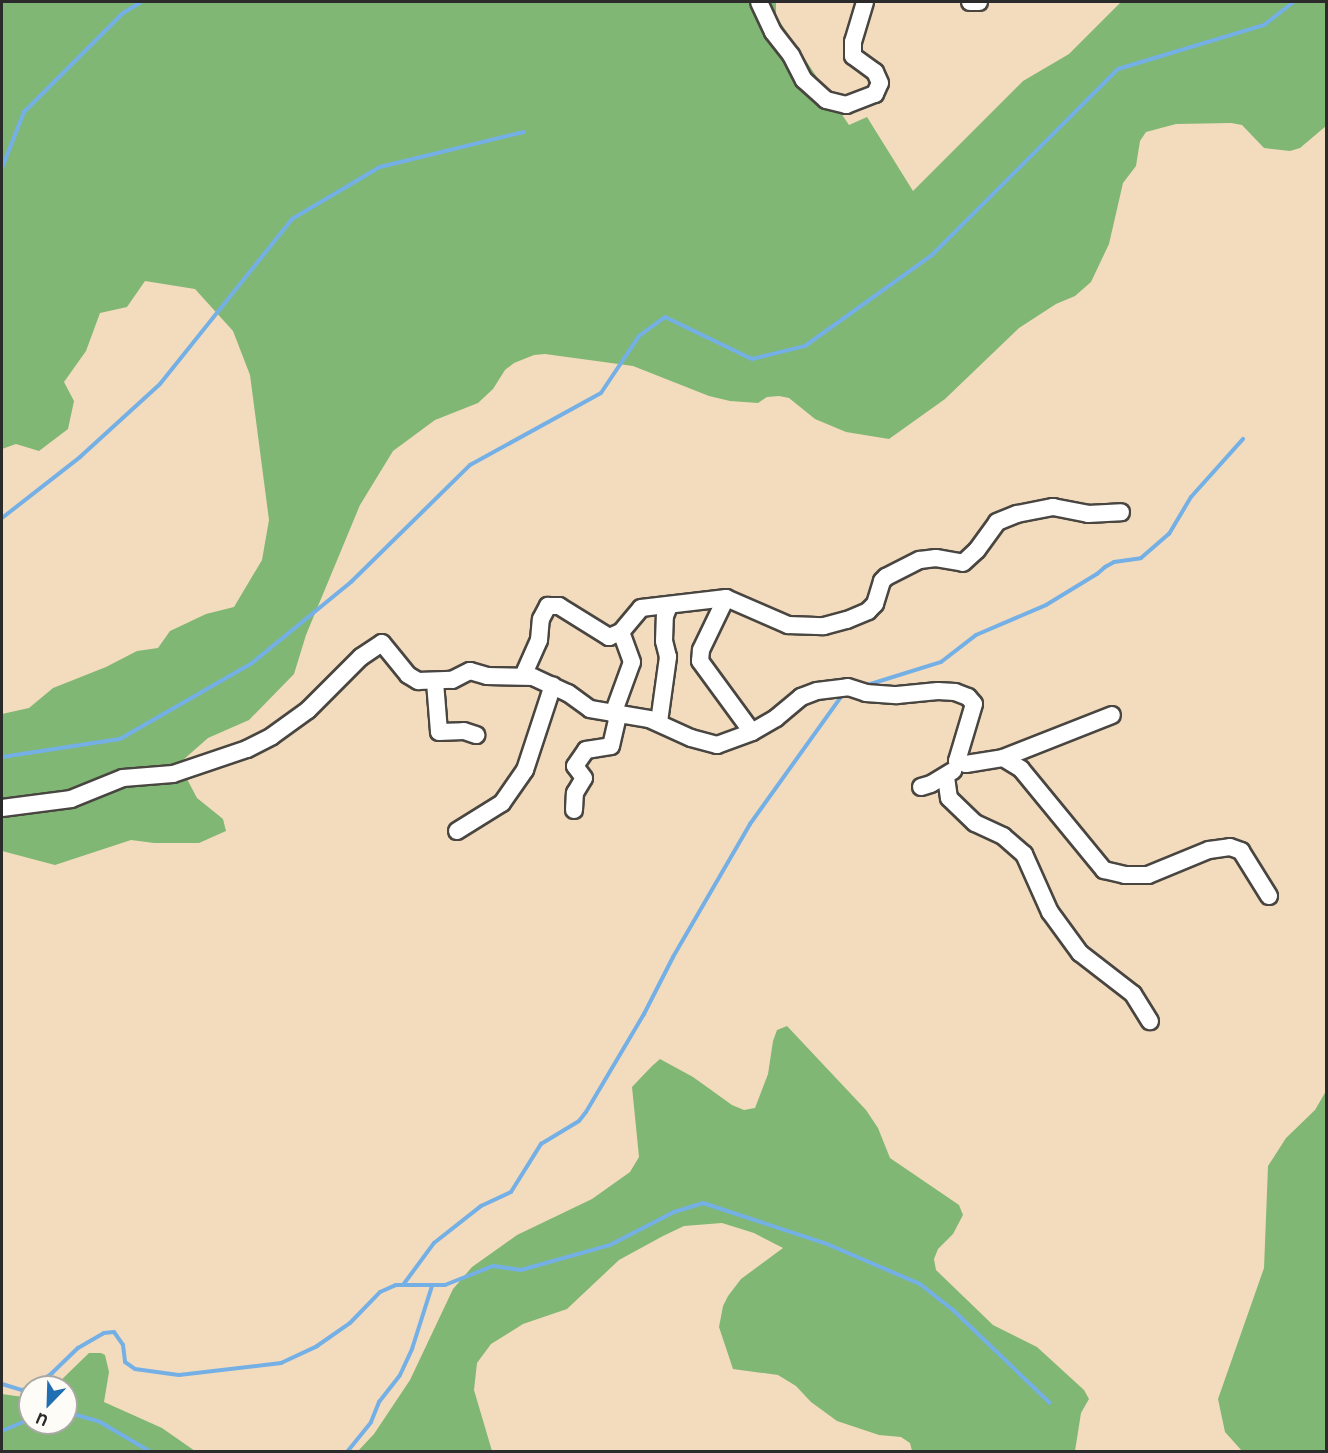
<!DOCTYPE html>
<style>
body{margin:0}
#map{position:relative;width:1328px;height:1453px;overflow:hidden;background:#f3dcbd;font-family:Mali,sans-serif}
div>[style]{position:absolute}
.forest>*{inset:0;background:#80b774}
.stream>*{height:4px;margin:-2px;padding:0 2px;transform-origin:2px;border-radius:2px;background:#74b0e5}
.roads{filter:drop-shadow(2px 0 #494641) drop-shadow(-2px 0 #494641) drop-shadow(0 2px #494641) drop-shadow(0 -2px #494641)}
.minor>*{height:16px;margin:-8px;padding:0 8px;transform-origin:8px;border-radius:8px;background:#fff}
span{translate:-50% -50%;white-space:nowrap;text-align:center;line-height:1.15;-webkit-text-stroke:4.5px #fdfcf7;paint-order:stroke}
.frame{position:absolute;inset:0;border:3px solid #2b2b2b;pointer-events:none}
.north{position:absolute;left:18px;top:1375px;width:60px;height:60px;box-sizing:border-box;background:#fdfcf7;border:2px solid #a9a8a5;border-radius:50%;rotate:203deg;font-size:16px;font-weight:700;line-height:24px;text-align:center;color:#2b2b2b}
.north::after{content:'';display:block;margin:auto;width:21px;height:27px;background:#1f6fb2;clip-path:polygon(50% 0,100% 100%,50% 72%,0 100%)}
</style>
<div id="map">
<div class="forest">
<i style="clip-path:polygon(2px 2px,776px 2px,776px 16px,849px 125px,867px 117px,913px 191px,1023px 81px,1069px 54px,1121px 2px,1326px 2px,1326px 126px,1300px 148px,1290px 151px,1264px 148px,1242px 125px,1231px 123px,1176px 124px,1146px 132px,1140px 141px,1136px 166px,1123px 183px,1109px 244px,1091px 282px,1075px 296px,1056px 304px,1019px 328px,945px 399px,889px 439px,846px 432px,815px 419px,789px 398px,779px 396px,767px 397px,758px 403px,730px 401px,709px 396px,633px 366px,545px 354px,534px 355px,514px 363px,505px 370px,493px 389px,478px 403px,435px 420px,393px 451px,360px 505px,306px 635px,294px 674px,249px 720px,208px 738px,183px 760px,187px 779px,197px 798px,223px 819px,226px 831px,199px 843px,154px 843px,131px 840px,55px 865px,2px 851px,2px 714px,29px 708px,53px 688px,106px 667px,137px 651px,158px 648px,170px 631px,206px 614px,234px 607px,262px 560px,269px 520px,250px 375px,233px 331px,195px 289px,145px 281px,127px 307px,100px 313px,86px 351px,64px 382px,74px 401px,68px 429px,39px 451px,16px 444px,2px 449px)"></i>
<i style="clip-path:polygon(787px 1026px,866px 1110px,878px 1128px,890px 1158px,959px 1205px,963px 1215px,953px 1234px,938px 1249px,934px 1259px,936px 1270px,993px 1325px,1037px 1347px,1084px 1390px,1089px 1399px,1081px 1413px,1075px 1451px,912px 1451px,910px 1443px,901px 1437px,879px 1435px,837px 1421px,811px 1402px,796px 1386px,778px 1375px,733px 1369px,719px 1327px,723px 1306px,728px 1296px,741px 1279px,783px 1248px,754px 1233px,722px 1223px,684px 1226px,663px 1236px,619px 1260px,567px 1309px,523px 1324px,491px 1344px,477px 1363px,474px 1390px,492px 1451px,358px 1451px,374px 1434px,410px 1380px,453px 1289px,472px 1267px,517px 1235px,592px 1199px,630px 1172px,639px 1157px,632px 1087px,652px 1066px,660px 1059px,693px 1077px,732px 1105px,744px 1110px,755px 1108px,768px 1074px,773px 1041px,777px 1030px)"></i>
<i style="clip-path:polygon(1326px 1091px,1326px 1451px,1242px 1451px,1225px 1432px,1218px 1399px,1264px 1268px,1268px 1166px,1286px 1138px,1315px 1110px)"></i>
<i style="clip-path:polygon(89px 1353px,101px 1353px,105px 1355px,109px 1372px,104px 1402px,162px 1428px,195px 1451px,2px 1451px,2px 1394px,30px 1398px,30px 1423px,66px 1423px,66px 1387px,54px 1387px)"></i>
</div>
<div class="stream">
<i style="left:2px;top:168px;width:60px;rotate:-68.6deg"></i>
<i style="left:24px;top:112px;width:140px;rotate:-45deg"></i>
<i style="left:123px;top:13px;width:21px;rotate:-31deg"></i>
<i style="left:2px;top:518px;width:99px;rotate:-38deg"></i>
<i style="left:80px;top:457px;width:108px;rotate:-42.4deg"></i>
<i style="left:160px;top:384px;width:211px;rotate:-51.3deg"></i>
<i style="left:292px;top:219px;width:102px;rotate:-30.6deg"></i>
<i style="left:380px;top:167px;width:148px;rotate:-13.7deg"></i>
<i style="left:864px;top:686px;width:81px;rotate:-17.3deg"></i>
<i style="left:941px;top:662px;width:44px;rotate:-37.6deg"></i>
<i style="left:976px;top:635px;width:76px;rotate:-23.2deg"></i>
<i style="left:1046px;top:605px;width:60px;rotate:-31.3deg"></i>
<i style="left:1097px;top:574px;width:11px;rotate:-41deg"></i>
<i style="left:1105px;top:567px;width:10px;rotate:-29deg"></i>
<i style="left:1114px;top:562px;width:27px;rotate:-8deg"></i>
<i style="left:1141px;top:558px;width:37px;rotate:-41deg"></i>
<i style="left:1169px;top:534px;width:43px;rotate:-59.3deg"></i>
<i style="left:1191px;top:497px;width:78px;rotate:-48.1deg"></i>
<i style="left:2px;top:757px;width:119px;rotate:-8.7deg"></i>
<i style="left:120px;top:739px;width:152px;rotate:-29.9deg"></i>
<i style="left:252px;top:663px;width:128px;rotate:-39.3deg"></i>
<i style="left:351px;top:582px;width:167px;rotate:-44.5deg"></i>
<i style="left:470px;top:465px;width:149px;rotate:-28.8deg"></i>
<i style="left:601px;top:393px;width:69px;rotate:-56.3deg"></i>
<i style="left:639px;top:336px;width:32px;rotate:-36deg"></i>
<i style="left:665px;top:317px;width:97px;rotate:25.8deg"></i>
<i style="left:752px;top:359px;width:55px;rotate:-13.8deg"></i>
<i style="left:805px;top:346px;width:156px;rotate:-35.6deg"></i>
<i style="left:932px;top:255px;width:263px;rotate:-45deg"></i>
<i style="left:1118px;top:69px;width:152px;rotate:-16.8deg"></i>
<i style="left:1264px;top:25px;width:37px;rotate:-38deg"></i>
<i style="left:403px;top:1285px;width:52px;rotate:-53.6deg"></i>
<i style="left:434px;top:1243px;width:60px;rotate:-38.2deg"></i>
<i style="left:481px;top:1206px;width:33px;rotate:-25deg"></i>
<i style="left:511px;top:1192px;width:57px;rotate:-58deg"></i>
<i style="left:541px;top:1144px;width:44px;rotate:-31.2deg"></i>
<i style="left:579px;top:1121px;width:11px;rotate:-52deg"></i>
<i style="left:586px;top:1112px;width:114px;rotate:-59.4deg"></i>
<i style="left:644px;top:1014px;width:64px;rotate:-63deg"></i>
<i style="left:673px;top:957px;width:154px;rotate:-59.9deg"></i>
<i style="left:750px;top:824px;width:160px;rotate:-54.4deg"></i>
<i style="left:2px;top:1384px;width:21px;rotate:17deg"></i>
<i style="left:22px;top:1390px;width:8px;rotate:-14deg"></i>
<i style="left:33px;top:1387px;width:24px;rotate:-36deg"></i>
<i style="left:52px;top:1373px;width:36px;rotate:-44deg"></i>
<i style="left:78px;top:1348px;width:30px;rotate:-30deg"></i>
<i style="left:104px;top:1333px;width:10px;rotate:-6deg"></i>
<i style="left:114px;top:1332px;width:16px;rotate:55deg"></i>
<i style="left:123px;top:1345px;width:17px;rotate:83deg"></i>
<i style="left:125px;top:1362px;width:12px;rotate:35deg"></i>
<i style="left:135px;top:1369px;width:44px;rotate:7.8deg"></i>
<i style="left:179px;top:1375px;width:103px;rotate:-6.7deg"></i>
<i style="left:281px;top:1363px;width:40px;rotate:-25deg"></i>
<i style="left:317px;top:1346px;width:40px;rotate:-34.9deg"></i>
<i style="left:350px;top:1323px;width:43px;rotate:-45.9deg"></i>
<i style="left:380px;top:1292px;width:17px;rotate:-24deg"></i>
<i style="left:396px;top:1285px;width:49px"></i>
<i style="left:445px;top:1285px;width:52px;rotate:-21.6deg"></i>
<i style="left:493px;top:1266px;width:28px;rotate:8deg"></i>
<i style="left:521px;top:1270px;width:92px;rotate:-15.7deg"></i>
<i style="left:610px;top:1245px;width:72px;rotate:-27.3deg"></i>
<i style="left:674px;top:1212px;width:30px;rotate:-17deg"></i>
<i style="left:703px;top:1203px;width:131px;rotate:18.3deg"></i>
<i style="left:827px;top:1244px;width:101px;rotate:23.3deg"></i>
<i style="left:920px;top:1284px;width:42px;rotate:38.2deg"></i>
<i style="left:953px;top:1310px;width:134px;rotate:43.8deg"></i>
<i style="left:66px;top:1412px;width:35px;rotate:16deg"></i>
<i style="left:100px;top:1422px;width:59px;rotate:30.5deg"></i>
<i style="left:2px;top:1431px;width:30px;rotate:-23deg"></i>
<i style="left:347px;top:1452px;width:38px;rotate:-51deg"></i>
<i style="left:371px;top:1422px;width:22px;rotate:-68deg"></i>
<i style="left:379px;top:1402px;width:34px;rotate:-52deg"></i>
<i style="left:400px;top:1375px;width:29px;rotate:-65deg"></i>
<i style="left:412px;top:1349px;width:66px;rotate:-72.4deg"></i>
</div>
<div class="roads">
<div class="minor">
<i style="left:759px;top:2px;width:33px;rotate:65deg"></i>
<i style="left:773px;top:32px;width:29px;rotate:52deg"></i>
<i style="left:791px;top:55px;width:28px;rotate:63deg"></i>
<i style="left:804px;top:80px;width:30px;rotate:42deg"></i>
<i style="left:826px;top:100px;width:21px;rotate:14deg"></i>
<i style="left:846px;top:105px;width:31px;rotate:-21deg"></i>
<i style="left:875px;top:94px;width:12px;rotate:-66deg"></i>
<i style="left:880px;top:83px;width:12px;rotate:-114deg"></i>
<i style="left:875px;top:72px;width:27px;rotate:-144deg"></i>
<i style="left:853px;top:56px;width:14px;rotate:-90deg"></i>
<i style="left:853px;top:42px;width:42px;rotate:-73.3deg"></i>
<i style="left:970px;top:2px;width:9px"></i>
<i style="left:726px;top:598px;width:58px;rotate:115.7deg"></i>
<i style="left:701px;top:650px;width:11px;rotate:95deg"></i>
<i style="left:700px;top:661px;width:88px;rotate:53.8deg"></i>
<i style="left:523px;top:676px;width:39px;rotate:-66deg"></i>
<i style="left:539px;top:640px;width:21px;rotate:-85deg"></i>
<i style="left:541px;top:619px;width:15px;rotate:-62deg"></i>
<i style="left:548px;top:606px;width:11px"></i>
<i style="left:559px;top:606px;width:59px;rotate:31.8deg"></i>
<i style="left:609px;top:637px;width:13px;rotate:-23deg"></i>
<i style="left:621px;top:632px;width:31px;rotate:-50deg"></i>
<i style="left:641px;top:608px;width:86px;rotate:-6.7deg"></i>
<i style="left:726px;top:598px;width:68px;rotate:23.5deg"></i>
<i style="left:788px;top:625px;width:36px;rotate:2deg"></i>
<i style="left:824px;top:626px;width:24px;rotate:-15deg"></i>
<i style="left:847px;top:620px;width:23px;rotate:-23deg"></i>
<i style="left:868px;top:611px;width:10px;rotate:-45deg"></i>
<i style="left:875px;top:604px;width:24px;rotate:-73deg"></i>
<i style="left:882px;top:581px;width:6px;rotate:-45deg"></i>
<i style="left:886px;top:577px;width:38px;rotate:-27deg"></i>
<i style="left:920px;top:560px;width:16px;rotate:-7deg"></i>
<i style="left:936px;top:558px;width:27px;rotate:10deg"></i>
<i style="left:963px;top:563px;width:19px;rotate:-43deg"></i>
<i style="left:977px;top:550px;width:34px;rotate:-54deg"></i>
<i style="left:997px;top:522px;width:22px;rotate:-22deg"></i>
<i style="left:1017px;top:514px;width:37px;rotate:-11deg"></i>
<i style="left:1053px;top:507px;width:36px;rotate:11deg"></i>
<i style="left:1088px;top:514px;width:33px;rotate:-3deg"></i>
<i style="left:435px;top:682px;width:50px;rotate:85.4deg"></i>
<i style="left:439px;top:732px;width:25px;rotate:-2deg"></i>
<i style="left:464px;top:731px;width:13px;rotate:18deg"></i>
<i style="left:613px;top:714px;width:55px;rotate:-69.9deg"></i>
<i style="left:632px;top:662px;width:32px;rotate:-110deg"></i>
<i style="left:659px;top:722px;width:66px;rotate:-82.1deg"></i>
<i style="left:668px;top:657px;width:16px;rotate:-104deg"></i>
<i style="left:664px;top:641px;width:25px;rotate:-88deg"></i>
<i style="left:665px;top:616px;width:11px;rotate:-68deg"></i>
<i style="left:1003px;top:758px;width:117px;rotate:-21.5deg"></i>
<i style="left:946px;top:777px;width:21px;rotate:82deg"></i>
<i style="left:949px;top:798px;width:36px;rotate:44deg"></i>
<i style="left:975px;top:823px;width:31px;rotate:25deg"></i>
<i style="left:1003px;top:836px;width:28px;rotate:41deg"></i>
<i style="left:1024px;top:854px;width:64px;rotate:65.9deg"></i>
<i style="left:1050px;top:912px;width:51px;rotate:53.8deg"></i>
<i style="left:1080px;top:953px;width:67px;rotate:37.7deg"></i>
<i style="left:1133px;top:994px;width:32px;rotate:58deg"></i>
<i style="left:921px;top:787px;width:10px;rotate:-17deg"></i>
<i style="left:931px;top:784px;width:26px;rotate:-31deg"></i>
<i style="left:2px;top:808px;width:70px;rotate:-7.4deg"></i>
<i style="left:71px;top:799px;width:56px;rotate:-22deg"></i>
<i style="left:123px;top:778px;width:50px;rotate:-4.6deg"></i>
<i style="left:173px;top:774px;width:78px;rotate:-18.7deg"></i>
<i style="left:247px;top:749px;width:28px;rotate:-27deg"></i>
<i style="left:272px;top:736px;width:44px;rotate:-35.8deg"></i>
<i style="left:308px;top:710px;width:75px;rotate:-45deg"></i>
<i style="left:361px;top:657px;width:25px;rotate:-34deg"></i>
<i style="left:382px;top:643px;width:41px;rotate:50.9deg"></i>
<i style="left:408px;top:675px;width:12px;rotate:31deg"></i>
<i style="left:418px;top:681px;width:34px;rotate:-2deg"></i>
<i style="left:452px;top:680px;width:20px;rotate:-27deg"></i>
<i style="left:470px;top:671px;width:18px;rotate:16deg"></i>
<i style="left:487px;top:676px;width:46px;rotate:1.2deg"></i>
<i style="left:533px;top:677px;width:38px;rotate:25deg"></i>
<i style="left:568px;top:693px;width:27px;rotate:36deg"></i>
<i style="left:590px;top:709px;width:60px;rotate:9.6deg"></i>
<i style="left:649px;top:719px;width:46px;rotate:24.3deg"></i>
<i style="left:691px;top:738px;width:27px;rotate:15deg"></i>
<i style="left:717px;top:745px;width:37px;rotate:-20deg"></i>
<i style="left:752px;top:732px;width:28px;rotate:-30deg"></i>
<i style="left:776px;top:718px;width:33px;rotate:-40deg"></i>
<i style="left:801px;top:697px;width:17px;rotate:-21deg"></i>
<i style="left:817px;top:691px;width:31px;rotate:-7deg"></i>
<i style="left:848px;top:687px;width:19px;rotate:18deg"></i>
<i style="left:866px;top:693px;width:31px;rotate:4deg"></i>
<i style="left:897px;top:695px;width:41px;rotate:-5.6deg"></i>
<i style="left:938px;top:691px;width:17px;rotate:3deg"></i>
<i style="left:955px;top:692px;width:14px;rotate:21deg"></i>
<i style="left:968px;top:697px;width:9px;rotate:49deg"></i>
<i style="left:974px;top:704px;width:59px;rotate:106.6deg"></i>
<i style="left:957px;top:761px;width:9px;rotate:18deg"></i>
<i style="left:966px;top:764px;width:37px;rotate:-9deg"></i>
<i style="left:1003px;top:758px;width:21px;rotate:31deg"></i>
<i style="left:1021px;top:769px;width:131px;rotate:50.6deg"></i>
<i style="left:1104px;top:870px;width:22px;rotate:13deg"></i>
<i style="left:1125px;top:875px;width:23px"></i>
<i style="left:1148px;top:875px;width:66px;rotate:-22.3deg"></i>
<i style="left:1209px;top:850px;width:21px;rotate:-8deg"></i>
<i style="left:1230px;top:847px;width:12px;rotate:20deg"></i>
<i style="left:1241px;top:851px;width:53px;rotate:58.1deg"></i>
<i style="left:574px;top:810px;width:17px;rotate:-87deg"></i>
<i style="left:575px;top:793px;width:17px;rotate:-59deg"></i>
<i style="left:584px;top:778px;width:15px;rotate:-127deg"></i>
<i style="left:575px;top:766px;width:19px;rotate:-55deg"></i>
<i style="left:586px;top:750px;width:25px;rotate:-9deg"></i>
<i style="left:611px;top:746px;width:31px;rotate:-77deg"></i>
<i style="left:457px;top:831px;width:53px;rotate:-31.9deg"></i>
<i style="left:502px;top:803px;width:40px;rotate:-55.1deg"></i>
<i style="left:525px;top:770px;width:89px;rotate:-71.8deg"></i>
</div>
</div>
<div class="frame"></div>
<div class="north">U</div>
</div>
